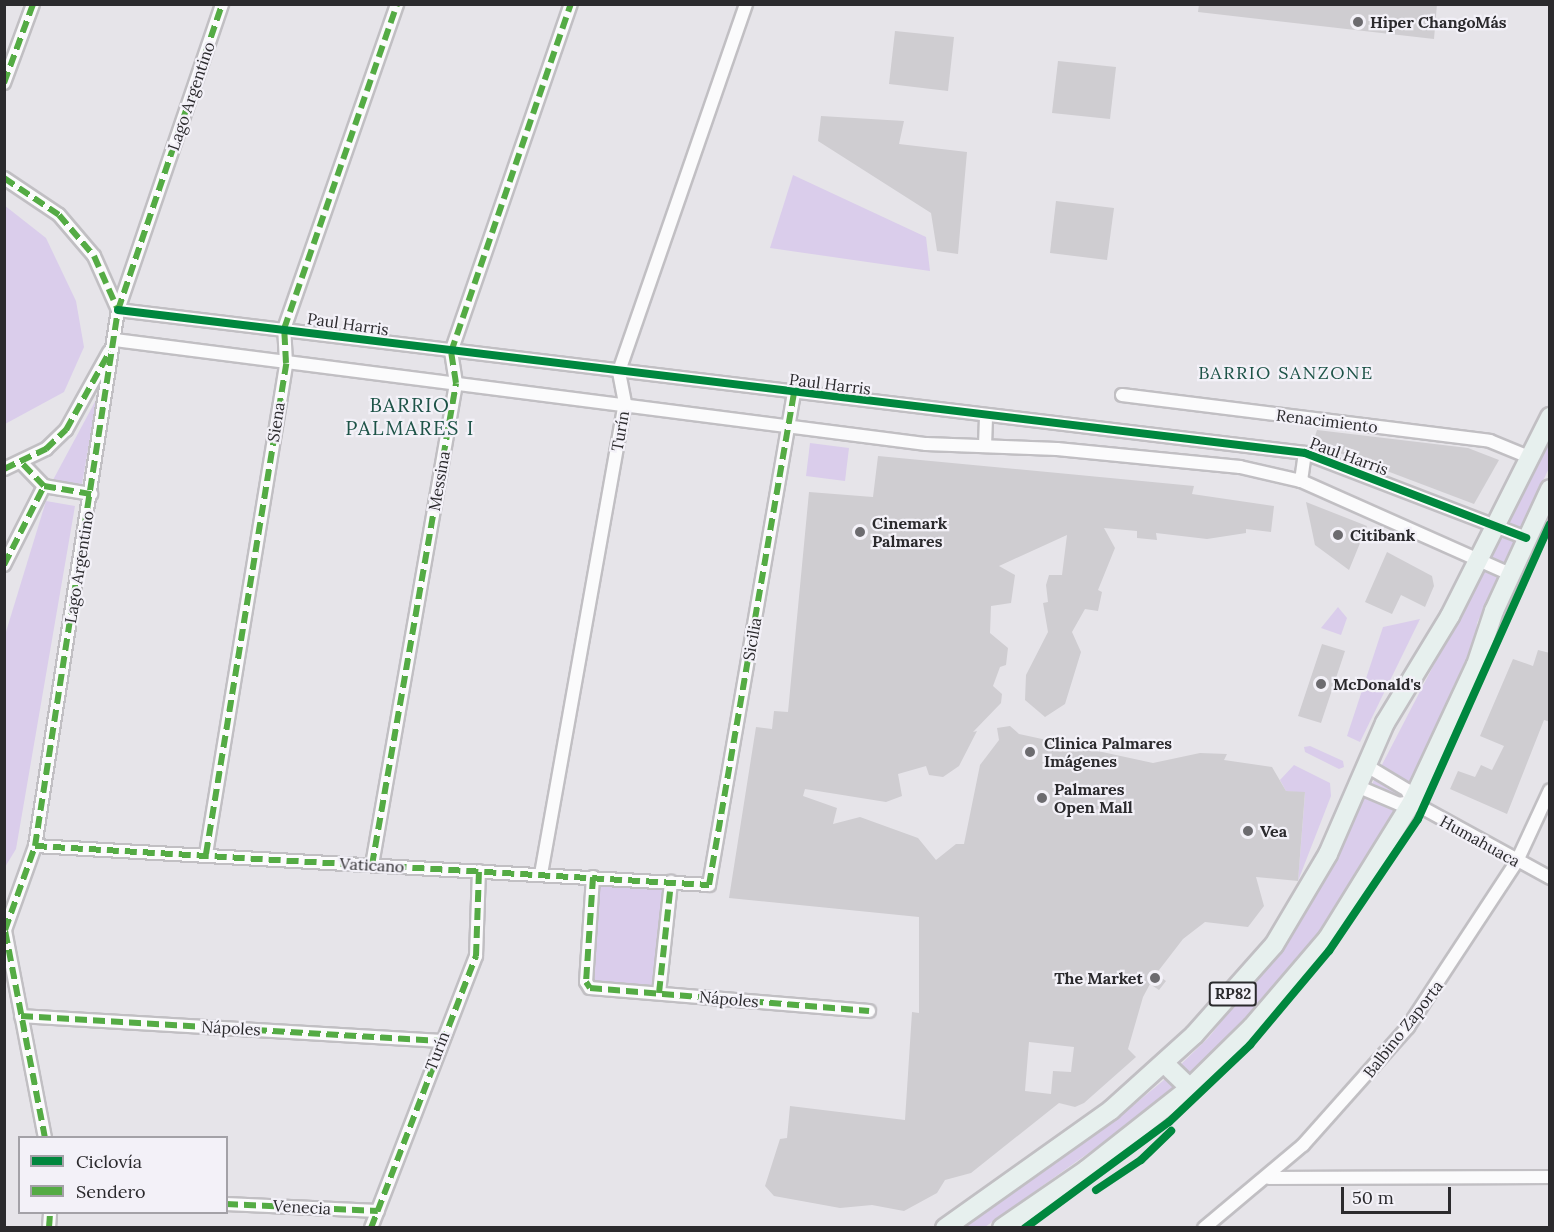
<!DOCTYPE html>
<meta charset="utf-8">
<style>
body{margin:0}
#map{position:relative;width:1554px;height:1232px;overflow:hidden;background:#e6e4e9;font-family:Lora,serif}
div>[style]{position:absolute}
.green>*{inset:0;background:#dacdeb}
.building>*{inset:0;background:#cfcdd1}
.roads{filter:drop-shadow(2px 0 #c1bfc3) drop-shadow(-2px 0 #c1bfc3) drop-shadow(0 2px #c1bfc3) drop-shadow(0 -2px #c1bfc3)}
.street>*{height:12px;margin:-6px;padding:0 6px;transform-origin:6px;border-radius:6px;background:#fbfbfc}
.primary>*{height:18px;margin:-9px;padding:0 9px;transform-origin:9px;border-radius:9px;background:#e7f0ee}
.quiet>*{height:6px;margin-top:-3px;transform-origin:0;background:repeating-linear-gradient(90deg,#54ab44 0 12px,transparent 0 18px)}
.cycleway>*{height:8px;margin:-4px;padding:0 4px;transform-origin:4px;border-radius:4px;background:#00873e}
.dots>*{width:16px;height:16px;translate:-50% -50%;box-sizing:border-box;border:3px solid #f3f1f8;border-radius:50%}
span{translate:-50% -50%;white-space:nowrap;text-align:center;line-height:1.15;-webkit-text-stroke:4.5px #f3f1f8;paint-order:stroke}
.shield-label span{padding:2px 4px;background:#f3f1f8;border:2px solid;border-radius:4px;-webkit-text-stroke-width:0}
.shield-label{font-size:15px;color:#2b2a2d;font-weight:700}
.poi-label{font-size:16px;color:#2b2a2d;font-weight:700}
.left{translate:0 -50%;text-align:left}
.right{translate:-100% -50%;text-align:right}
.street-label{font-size:16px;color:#2b2a2d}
.neighbourhood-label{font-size:18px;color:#1d5347;letter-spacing:1.5px}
.quarter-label{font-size:20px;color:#1d5347;letter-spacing:1.5px}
.frame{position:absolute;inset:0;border:6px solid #2b2a2d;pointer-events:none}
.legend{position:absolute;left:18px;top:1136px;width:210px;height:78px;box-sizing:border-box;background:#f3f1f8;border:2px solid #a3a1a7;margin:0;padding:8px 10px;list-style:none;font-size:18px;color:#2b2a2d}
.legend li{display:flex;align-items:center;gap:12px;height:30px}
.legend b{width:30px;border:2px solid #a3a1a7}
.scale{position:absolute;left:1341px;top:1187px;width:110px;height:27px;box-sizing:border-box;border:3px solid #2b2a2d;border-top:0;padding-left:8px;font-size:18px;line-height:21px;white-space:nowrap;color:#2b2a2d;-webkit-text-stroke:4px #f3f1f8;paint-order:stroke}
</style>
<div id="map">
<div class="green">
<i style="clip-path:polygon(793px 175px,926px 237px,930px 271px,770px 248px)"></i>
<i style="clip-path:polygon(4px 205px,46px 238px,76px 301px,84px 347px,64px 392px,5px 424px)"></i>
<i style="clip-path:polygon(97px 398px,82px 484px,53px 480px)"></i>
<i style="clip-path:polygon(810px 443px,849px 448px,845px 481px,806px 476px)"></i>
<i style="clip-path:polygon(1549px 443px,1549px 468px,1477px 623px,1475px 647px,1408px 797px,1334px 917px,1266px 999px,1164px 1099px,985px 1227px,964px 1228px,1112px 1123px,1170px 1075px,1209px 1037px,1283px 945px,1305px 913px)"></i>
<i style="clip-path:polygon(46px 501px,75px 506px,16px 849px,5px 867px,5px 635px)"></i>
<i style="clip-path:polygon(1338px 607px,1347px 618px,1341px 635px,1321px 628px)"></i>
<i style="clip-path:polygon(1420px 619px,1360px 742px,1347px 736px,1383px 627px)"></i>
<i style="clip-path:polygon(1310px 746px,1343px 761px,1344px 767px,1339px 769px,1305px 752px,1304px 747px)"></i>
<i style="clip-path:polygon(1294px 765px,1330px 783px,1331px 796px,1298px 881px,1305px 793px,1286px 791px,1280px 780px)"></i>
<i style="clip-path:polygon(593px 877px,671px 882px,659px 993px,590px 988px)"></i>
</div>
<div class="building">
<i style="clip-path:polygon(1199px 4px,1437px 4px,1434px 39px,1198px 12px)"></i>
<i style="clip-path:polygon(895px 31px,954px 37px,948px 91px,889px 84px)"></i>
<i style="clip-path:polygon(1058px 61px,1116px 67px,1110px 119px,1052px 113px)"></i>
<i style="clip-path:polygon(821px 116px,904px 121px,899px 144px,967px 152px,958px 254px,937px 251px,931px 213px,818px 141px)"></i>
<i style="clip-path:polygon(1056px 201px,1114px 208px,1107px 260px,1050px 253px)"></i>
<i style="clip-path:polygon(1317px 430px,1468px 448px,1499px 460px,1474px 504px,1313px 443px)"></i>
<i style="clip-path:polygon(evenodd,878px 456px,1194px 486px,1192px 494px,1274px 506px,1271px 532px,1246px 529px,1246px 533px,1207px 539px,1156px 533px,1157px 540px,1137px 538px,1137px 531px,1104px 528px,1115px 548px,1098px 590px,1102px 592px,1098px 611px,1085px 609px,1072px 632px,1081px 652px,1065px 704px,1045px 717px,1025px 700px,1026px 675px,1048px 632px,1043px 603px,1048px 602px,1046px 585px,1049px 575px,1062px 575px,1067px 535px,999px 566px,1015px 575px,1011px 603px,991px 606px,990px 633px,1008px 648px,1006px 665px,1000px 667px,993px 686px,1002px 694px,1001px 703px,973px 732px,977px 731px,959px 766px,943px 777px,929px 775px,926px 766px,898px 774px,902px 796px,886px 802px,805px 789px,803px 796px,837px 808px,833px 824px,860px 817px,918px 838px,936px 860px,956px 844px,964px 844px,980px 765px,999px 740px,997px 728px,1010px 726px,1019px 734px,1153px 763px,1200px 753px,1227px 754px,1224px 760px,1272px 767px,1286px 791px,1305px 792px,1298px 881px,1256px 877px,1264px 906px,1248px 927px,1205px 922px,1183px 939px,1156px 974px,1166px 981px,1159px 990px,1150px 984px,1143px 997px,1128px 1049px,1136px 1057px,1084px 1103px,1075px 1107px,1059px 1103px,971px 1173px,945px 1180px,937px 1193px,904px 1211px,872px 1205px,840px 1208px,774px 1196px,765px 1186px,780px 1139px,787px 1138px,790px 1106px,905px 1120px,912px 1012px,919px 1013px,919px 917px,729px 898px,756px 727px,772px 729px,774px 711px,788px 712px,809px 492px,873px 497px,878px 456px,1029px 1042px,1074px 1047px,1071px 1072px,1053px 1071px,1051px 1094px,1025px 1091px,1029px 1042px)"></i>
<i style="clip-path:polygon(1306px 502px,1367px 526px,1349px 570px,1315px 545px)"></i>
<i style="clip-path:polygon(1387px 552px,1432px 576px,1434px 586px,1425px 607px,1401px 595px,1392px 614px,1365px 602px)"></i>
<i style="clip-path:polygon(1322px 644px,1345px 651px,1321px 723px,1298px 716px)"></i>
<i style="clip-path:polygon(1538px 650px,1550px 653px,1550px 722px,1544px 720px,1507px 814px,1450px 789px,1458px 771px,1475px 777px,1481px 765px,1492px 770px,1504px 746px,1480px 736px,1513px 659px,1533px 666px)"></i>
</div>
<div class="roads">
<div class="street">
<i style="left:4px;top:83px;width:84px;rotate:-69.8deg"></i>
<i style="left:4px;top:178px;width:66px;rotate:33.9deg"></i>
<i style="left:59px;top:215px;width:54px;rotate:49.5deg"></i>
<i style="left:94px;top:256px;width:59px;rotate:66deg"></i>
<i style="left:118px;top:310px;width:1196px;rotate:6.87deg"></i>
<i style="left:1305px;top:453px;width:237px;rotate:21deg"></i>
<i style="left:115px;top:340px;width:818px;rotate:7.31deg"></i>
<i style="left:926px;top:444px;width:131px;rotate:2.2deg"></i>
<i style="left:1057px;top:449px;width:184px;rotate:5.6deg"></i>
<i style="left:1240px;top:467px;width:63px;rotate:12.9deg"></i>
<i style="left:1301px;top:481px;width:229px;rotate:24deg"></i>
<i style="left:1122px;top:395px;width:371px;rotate:7.1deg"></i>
<i style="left:1490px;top:441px;width:42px;rotate:22.3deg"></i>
<i style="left:985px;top:446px;width:30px;rotate:-88deg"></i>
<i style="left:4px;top:469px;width:47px;rotate:-25.5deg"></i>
<i style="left:46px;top:449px;width:28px;rotate:-44deg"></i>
<i style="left:66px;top:430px;width:89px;rotate:-61.1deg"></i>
<i style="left:1301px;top:481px;width:28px;rotate:-82deg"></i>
<i style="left:44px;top:486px;width:48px;rotate:9.7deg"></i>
<i style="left:4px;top:565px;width:89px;rotate:-63.1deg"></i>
<i style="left:44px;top:486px;width:32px;rotate:-134deg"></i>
<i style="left:1367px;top:766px;width:47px;rotate:31deg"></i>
<i style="left:1407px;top:790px;width:13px;rotate:67deg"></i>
<i style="left:1359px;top:787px;width:43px;rotate:23deg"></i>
<i style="left:1399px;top:804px;width:13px;rotate:-9deg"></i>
<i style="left:1412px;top:802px;width:158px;rotate:28.8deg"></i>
<i style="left:35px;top:846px;width:675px;rotate:3.31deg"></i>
<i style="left:709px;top:885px;width:499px;rotate:-80.2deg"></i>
<i style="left:206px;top:854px;width:497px;rotate:-80.7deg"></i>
<i style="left:286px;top:363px;width:34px;rotate:-93deg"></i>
<i style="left:284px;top:329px;width:344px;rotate:-70.8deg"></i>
<i style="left:372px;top:865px;width:489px;rotate:-80.1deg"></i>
<i style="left:456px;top:383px;width:31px;rotate:-99deg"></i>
<i style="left:451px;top:352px;width:368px;rotate:-71deg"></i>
<i style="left:541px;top:874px;width:478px;rotate:-79.9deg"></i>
<i style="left:625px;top:403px;width:33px;rotate:-101deg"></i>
<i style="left:619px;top:371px;width:388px;rotate:-70.9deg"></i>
<i style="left:593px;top:877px;width:105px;rotate:93.8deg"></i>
<i style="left:586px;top:982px;width:7px;rotate:56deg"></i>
<i style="left:590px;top:988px;width:280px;rotate:4.7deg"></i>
<i style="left:659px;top:993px;width:112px;rotate:-83.8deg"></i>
<i style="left:21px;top:1016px;width:420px;rotate:3.4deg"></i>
<i style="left:45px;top:1138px;width:212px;rotate:-100.9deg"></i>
<i style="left:5px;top:930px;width:89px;rotate:-70.3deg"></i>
<i style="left:35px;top:846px;width:542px;rotate:-81.2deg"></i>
<i style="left:118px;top:310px;width:323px;rotate:-71.2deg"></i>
<i style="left:1269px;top:1178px;width:281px;rotate:-0.2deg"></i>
<i style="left:226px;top:1204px;width:152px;rotate:2.6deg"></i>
<i style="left:49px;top:1228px;width:16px;rotate:-86deg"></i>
<i style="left:371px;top:1228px;width:292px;rotate:-68.9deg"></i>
<i style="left:476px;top:956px;width:85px;rotate:-88deg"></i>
<i style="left:1204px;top:1228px;width:129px;rotate:-40deg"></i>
<i style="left:1303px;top:1145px;width:158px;rotate:-48.3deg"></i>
<i style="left:1408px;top:1027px;width:199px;rotate:-56.7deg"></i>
<i style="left:1517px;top:861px;width:78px;rotate:-65.1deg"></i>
</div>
<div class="primary">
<i style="left:1164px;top:1063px;width:36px;rotate:44deg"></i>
<i style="left:945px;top:1228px;width:204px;rotate:-35.4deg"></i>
<i style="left:1111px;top:1110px;width:112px;rotate:-42.1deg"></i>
<i style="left:1194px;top:1035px;width:120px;rotate:-48.4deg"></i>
<i style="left:1274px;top:945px;width:106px;rotate:-59.3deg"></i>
<i style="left:1328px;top:854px;width:143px;rotate:-66.5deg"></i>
<i style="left:1385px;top:723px;width:125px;rotate:-58.7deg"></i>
<i style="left:1450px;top:616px;width:223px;rotate:-63.3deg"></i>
<i style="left:1002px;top:1228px;width:102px;rotate:-34.6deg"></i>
<i style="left:1086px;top:1170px;width:132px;rotate:-38.3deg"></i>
<i style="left:1190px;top:1088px;width:87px;rotate:-44.5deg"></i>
<i style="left:1252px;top:1027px;width:117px;rotate:-49.5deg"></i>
<i style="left:1328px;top:938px;width:160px;rotate:-58.3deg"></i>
<i style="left:1412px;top:802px;width:151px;rotate:-65deg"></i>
<i style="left:1476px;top:665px;width:57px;rotate:-71.6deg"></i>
<i style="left:1494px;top:611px;width:134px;rotate:-65.3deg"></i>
</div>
</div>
<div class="quiet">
<i style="left:4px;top:83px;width:84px;rotate:-69.8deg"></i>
<i style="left:4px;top:178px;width:66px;rotate:33.9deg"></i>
<i style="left:59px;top:215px;width:54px;rotate:49.5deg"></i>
<i style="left:94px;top:256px;width:59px;rotate:66deg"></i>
<i style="left:4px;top:469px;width:47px;rotate:-25.5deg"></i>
<i style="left:46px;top:449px;width:28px;rotate:-44deg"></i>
<i style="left:66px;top:430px;width:90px;rotate:-60.9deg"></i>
<i style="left:44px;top:486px;width:48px;rotate:9.7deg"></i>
<i style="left:4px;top:565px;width:89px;rotate:-63.1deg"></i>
<i style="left:44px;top:486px;width:32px;rotate:-134deg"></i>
<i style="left:35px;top:846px;width:675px;rotate:3.31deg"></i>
<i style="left:709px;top:885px;width:499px;rotate:-80.2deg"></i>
<i style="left:206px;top:854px;width:497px;rotate:-80.7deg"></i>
<i style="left:286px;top:363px;width:34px;rotate:-93deg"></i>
<i style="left:284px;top:329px;width:344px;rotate:-70.8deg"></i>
<i style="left:372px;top:865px;width:489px;rotate:-80.1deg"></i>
<i style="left:456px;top:383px;width:31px;rotate:-99deg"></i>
<i style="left:451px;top:352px;width:368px;rotate:-71deg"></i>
<i style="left:593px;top:877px;width:105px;rotate:93.8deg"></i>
<i style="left:586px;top:982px;width:7px;rotate:56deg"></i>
<i style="left:590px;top:988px;width:280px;rotate:4.7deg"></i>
<i style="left:659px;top:993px;width:112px;rotate:-83.8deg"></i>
<i style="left:21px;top:1016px;width:420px;rotate:3.4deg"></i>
<i style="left:45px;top:1138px;width:212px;rotate:-100.9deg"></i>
<i style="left:5px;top:930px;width:89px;rotate:-70.3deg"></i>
<i style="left:35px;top:846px;width:542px;rotate:-81.2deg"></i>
<i style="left:118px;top:310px;width:323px;rotate:-71.2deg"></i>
<i style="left:226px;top:1204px;width:152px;rotate:2.6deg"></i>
<i style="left:49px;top:1228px;width:16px;rotate:-86deg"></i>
<i style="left:371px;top:1228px;width:292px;rotate:-68.9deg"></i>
<i style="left:476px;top:956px;width:85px;rotate:-88deg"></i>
</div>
<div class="cycleway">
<i style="left:118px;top:310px;width:1196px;rotate:6.87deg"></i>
<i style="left:1305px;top:453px;width:237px;rotate:21deg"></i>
<i style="left:1096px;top:1190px;width:54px;rotate:-33.7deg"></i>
<i style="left:1141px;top:1160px;width:42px;rotate:-44deg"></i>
<i style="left:1025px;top:1228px;width:179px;rotate:-36.4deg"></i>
<i style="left:1169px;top:1122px;width:112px;rotate:-43.5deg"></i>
<i style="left:1250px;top:1045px;width:123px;rotate:-50deg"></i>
<i style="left:1329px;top:951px;width:159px;rotate:-56deg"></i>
<i style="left:1418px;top:819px;width:323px;rotate:-65.9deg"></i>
</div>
<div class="dots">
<i style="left:1358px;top:22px;background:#6c6b6f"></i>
<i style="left:860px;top:532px;background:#6c6b6f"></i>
<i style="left:1338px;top:535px;background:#6c6b6f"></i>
<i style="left:1321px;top:684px;background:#6c6b6f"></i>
<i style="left:1030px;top:752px;background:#6c6b6f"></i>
<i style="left:1042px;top:798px;background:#6c6b6f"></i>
<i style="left:1248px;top:831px;background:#6c6b6f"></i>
<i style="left:1155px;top:978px;background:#6c6b6f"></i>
</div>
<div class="shield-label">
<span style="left:1233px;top:994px">RP82</span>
</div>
<div class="poi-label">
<span class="left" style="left:1370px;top:22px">Hiper ChangoMás</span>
<span class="left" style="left:872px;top:532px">Cinemark<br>Palmares</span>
<span class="left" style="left:1350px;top:535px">Citibank</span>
<span class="left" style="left:1333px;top:684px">McDonald's</span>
<span class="left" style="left:1044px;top:752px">Clinica Palmares<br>Imágenes</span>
<span class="left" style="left:1054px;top:798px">Palmares<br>Open Mall</span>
<span class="left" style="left:1260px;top:831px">Vea</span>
<span class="right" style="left:1143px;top:978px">The Market</span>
</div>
<div class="street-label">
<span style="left:191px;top:96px;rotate:-71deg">Lago Argentino</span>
<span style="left:348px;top:324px;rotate:8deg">Paul Harris</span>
<span style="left:830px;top:384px;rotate:7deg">Paul Harris</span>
<span style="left:1327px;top:421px;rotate:7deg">Renacimiento</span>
<span style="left:276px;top:422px;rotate:-81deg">Siena</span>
<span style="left:620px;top:431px;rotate:-80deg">Turín</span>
<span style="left:1349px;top:456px;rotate:20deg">Paul Harris</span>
<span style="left:439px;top:481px;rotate:-80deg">Messina</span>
<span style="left:79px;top:567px;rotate:-81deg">Lago Argentino</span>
<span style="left:752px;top:639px;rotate:-80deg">Sicilia</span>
<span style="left:1480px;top:841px;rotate:29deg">Humahuaca</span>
<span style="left:372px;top:865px;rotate:3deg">Vaticano</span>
<span style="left:729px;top:999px;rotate:5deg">Nápoles</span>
<span style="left:231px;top:1028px;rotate:3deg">Nápoles</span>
<span style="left:1403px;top:1029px;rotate:-52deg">Balbino Zaporta</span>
<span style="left:437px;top:1051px;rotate:-69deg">Turín</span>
<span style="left:302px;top:1207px;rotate:3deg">Venecia</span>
</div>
<div class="neighbourhood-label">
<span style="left:1286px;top:373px">BARRIO SANZONE</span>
</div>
<div class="quarter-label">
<span style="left:410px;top:416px">BARRIO<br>PALMARES I</span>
</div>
<div class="frame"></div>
<ul class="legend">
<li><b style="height:8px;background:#00873e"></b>Ciclovía</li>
<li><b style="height:8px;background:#54ab44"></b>Sendero</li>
</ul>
<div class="scale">50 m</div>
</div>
